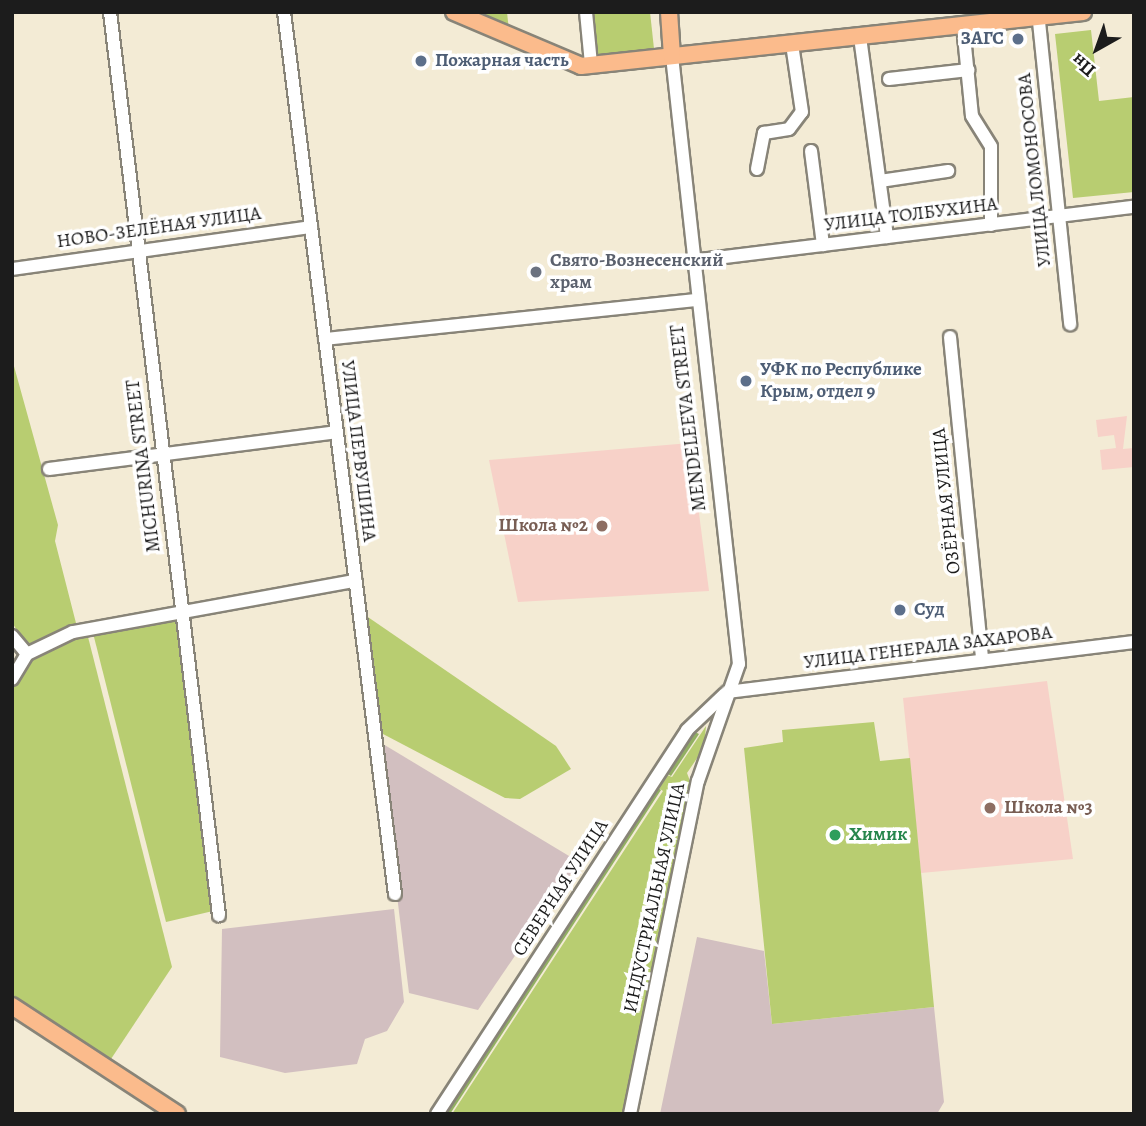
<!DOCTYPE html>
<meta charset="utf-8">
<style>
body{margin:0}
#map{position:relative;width:1146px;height:1126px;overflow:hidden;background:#f3ebd5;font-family:Alegreya,serif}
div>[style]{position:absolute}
.built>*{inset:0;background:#f7d1c8}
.industrial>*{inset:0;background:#d2bfc0}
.green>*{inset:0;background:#b8cd71}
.forest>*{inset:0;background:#92b063}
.roads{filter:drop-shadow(2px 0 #888478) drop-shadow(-2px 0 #888478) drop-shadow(0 2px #888478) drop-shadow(0 -2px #888478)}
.minor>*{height:12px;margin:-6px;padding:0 6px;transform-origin:6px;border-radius:6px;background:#fff}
.major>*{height:16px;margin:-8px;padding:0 8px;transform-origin:8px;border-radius:8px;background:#fbbb8c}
.dots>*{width:19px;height:19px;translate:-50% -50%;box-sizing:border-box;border:4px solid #fff;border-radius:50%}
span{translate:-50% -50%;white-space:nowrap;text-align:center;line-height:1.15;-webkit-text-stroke:7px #fff;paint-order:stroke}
.service-label{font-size:19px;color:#4e5e75;font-weight:700}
.right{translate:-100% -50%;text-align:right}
.left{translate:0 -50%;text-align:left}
.street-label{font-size:19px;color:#1c1c1c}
.worship-label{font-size:19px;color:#5b616d;font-weight:700}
.education-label{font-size:19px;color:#785e54;font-weight:700}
.leisure-label{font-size:19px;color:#27864d;font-weight:700}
.frame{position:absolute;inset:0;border:14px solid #1c1c1c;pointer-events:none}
.north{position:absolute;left:1062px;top:14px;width:70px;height:70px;-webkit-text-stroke:5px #fff;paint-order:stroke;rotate:220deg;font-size:19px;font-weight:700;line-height:28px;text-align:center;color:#1c1c1c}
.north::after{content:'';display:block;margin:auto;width:24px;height:32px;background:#1c1c1c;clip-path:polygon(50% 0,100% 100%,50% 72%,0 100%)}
</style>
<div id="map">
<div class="built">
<i style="clip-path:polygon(1127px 416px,1123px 449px,1134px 448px,1134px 467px,1102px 470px,1100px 450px,1116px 448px,1114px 435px,1098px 437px,1096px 420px)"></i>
<i style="clip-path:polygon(690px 443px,709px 591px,518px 602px,489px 460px)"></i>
<i style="clip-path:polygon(1047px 681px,1073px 859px,921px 873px,903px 698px)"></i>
</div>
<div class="industrial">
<i style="clip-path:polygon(378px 741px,579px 862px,478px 1010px,409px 993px)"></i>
<i style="clip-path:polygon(394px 909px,404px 1002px,387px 1031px,365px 1039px,357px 1064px,285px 1073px,220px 1057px,222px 929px)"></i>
<i style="clip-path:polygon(697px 937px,764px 951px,772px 1024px,934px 1007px,944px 1102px,937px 1114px,660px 1114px)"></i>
</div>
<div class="green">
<i style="clip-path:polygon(466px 12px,507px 12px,509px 31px)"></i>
<i style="clip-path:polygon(586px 12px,650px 12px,655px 58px,591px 64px)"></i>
<i style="clip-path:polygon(1091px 30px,1099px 101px,1134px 97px,1134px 192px,1073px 198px,1055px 34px)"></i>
<i style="clip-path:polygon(12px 359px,58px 525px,55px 541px,77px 627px,27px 648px,12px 622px)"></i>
<i style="clip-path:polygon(362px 613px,556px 746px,571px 769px,520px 799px,505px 798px,383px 734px)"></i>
<i style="clip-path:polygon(176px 619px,213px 911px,166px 922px,93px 633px)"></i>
<i style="clip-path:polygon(87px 633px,172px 967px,111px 1059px,12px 995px,12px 689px,29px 656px)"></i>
<i style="clip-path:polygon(874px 722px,880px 761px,910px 758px,934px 1007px,772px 1024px,744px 748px,783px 742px,782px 730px)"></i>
<i style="clip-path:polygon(706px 726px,704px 748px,687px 773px,693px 789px,626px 1114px,452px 1114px,663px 791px,657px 787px,665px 774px,672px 777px)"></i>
</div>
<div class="forest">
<i style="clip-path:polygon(693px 731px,699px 734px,671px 776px,666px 773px)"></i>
<i style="clip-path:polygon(657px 787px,661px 790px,450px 1114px,443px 1114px)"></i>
</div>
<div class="roads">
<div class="minor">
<i style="left:110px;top:12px;width:910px;rotate:83.12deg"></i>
<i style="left:284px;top:12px;width:889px;rotate:82.83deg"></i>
<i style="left:586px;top:12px;width:52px;rotate:84.5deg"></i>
<i style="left:1038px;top:12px;width:314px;rotate:84.1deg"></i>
<i style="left:963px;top:26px;width:90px;rotate:84.3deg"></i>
<i style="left:972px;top:116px;width:36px;rotate:58deg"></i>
<i style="left:991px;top:147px;width:78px;rotate:90deg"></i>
<i style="left:860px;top:37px;width:202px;rotate:82.3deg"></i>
<i style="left:889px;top:79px;width:80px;rotate:-6.5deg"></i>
<i style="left:811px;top:151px;width:95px;rotate:82.7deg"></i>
<i style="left:757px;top:169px;width:37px;rotate:-79deg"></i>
<i style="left:764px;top:133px;width:25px;rotate:-9deg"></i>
<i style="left:789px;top:129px;width:21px;rotate:-53deg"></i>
<i style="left:802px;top:112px;width:69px;rotate:-98.4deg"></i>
<i style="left:880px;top:181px;width:69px;rotate:-8.4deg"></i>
<i style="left:692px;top:261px;width:445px;rotate:-7deg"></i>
<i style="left:12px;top:269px;width:302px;rotate:-8deg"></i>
<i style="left:950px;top:337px;width:325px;rotate:84.3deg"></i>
<i style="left:325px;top:339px;width:374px;rotate:-6deg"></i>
<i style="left:49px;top:469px;width:289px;rotate:-7.3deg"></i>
<i style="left:12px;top:636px;width:23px;rotate:50deg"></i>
<i style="left:12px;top:679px;width:29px;rotate:-59deg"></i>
<i style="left:27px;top:654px;width:51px;rotate:-25.6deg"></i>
<i style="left:73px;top:632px;width:287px;rotate:-10.3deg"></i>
<i style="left:727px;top:692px;width:410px;rotate:-7deg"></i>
<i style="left:437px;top:1114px;width:458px;rotate:-56.9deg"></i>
<i style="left:687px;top:730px;width:52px;rotate:-43.5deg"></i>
<i style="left:630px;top:1114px;width:340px;rotate:-78.5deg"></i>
<i style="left:698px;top:781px;width:124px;rotate:-70.7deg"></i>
<i style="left:739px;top:664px;width:612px;rotate:-96.29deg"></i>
</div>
<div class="major">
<i style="left:454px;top:12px;width:138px;rotate:23deg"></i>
<i style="left:581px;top:66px;width:505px;rotate:-6.14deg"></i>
<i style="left:669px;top:12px;width:44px;rotate:86.1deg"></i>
<i style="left:12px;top:1006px;width:197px;rotate:33.2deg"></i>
</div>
</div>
<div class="dots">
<i style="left:1018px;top:39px;background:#5c6f8a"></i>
<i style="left:421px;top:61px;background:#5c6f8a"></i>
<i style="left:536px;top:272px;background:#6b7280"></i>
<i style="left:746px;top:381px;background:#5c6f8a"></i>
<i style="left:602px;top:526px;background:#8d6e63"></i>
<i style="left:900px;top:610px;background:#5c6f8a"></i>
<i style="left:990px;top:808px;background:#8d6e63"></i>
<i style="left:835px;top:835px;background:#2e9e5b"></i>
</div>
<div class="service-label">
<span class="right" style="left:1004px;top:39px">ЗАГС</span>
<span class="left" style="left:435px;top:61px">Пожарная часть</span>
<span class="left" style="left:760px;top:381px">УФК по Республике<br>Крым, отдел 9</span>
<span class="left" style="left:914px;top:610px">Суд</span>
</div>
<div class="street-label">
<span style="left:1035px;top:170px;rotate:-96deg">УЛИЦА ЛОМОНОСОВА</span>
<span style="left:911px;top:215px;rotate:-7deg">УЛИЦА ТОЛБУХИНА</span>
<span style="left:159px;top:228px;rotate:-8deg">НОВО-ЗЕЛЁНАЯ УЛИЦА</span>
<span style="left:689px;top:418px;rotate:-97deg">MENDELEEVA STREET</span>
<span style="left:358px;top:451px;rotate:83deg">УЛИЦА ПЕРВУШИНА</span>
<span style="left:144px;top:466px;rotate:-97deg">MICHURINA STREET</span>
<span style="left:947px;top:501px;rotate:-96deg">ОЗЁРНАЯ УЛИЦА</span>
<span style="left:928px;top:648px;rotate:-7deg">УЛИЦА ГЕНЕРАЛА ЗАХАРОВА</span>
<span style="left:561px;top:888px;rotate:-57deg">СЕВЕРНАЯ УЛИЦА</span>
<span style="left:655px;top:898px;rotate:-78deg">ИНДУСТРИАЛЬНАЯ УЛИЦА</span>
</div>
<div class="worship-label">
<span class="left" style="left:550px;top:272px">Свято-Вознесенский<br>храм</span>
</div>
<div class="education-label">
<span class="right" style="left:588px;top:526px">Школа №2</span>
<span class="left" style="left:1004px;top:808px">Школа №3</span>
</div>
<div class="leisure-label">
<span class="left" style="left:849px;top:835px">Химик</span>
</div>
<div class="frame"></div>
<div class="north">Пн</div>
</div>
